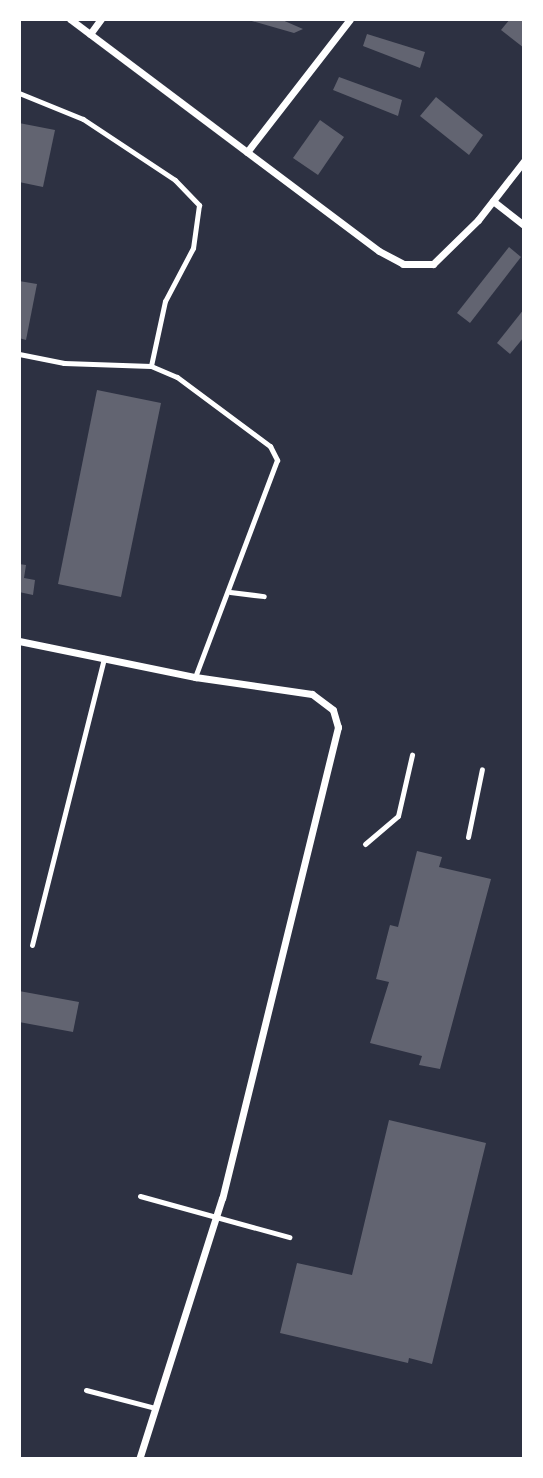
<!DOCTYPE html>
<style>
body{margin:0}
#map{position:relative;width:543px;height:1478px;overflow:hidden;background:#2d3142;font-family:Montserrat,sans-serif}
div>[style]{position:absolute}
.building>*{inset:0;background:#626471}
.service>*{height:5px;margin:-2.5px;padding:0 2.5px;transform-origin:2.5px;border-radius:2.5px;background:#fff}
.minor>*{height:7px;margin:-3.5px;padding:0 3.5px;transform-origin:3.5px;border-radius:3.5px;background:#fff}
span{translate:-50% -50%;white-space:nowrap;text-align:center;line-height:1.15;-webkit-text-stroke:5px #fff;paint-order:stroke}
.frame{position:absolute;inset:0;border:21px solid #fff;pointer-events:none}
</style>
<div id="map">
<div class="building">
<i style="clip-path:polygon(245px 19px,280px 19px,303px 29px,294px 33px)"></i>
<i style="clip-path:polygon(510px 19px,524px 19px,524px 48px,501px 30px)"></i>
<i style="clip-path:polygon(367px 34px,425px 52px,420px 68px,363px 46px)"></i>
<i style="clip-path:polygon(339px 77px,402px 100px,398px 116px,333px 90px)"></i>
<i style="clip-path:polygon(436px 97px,483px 135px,469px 155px,420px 116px)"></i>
<i style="clip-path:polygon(320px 120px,344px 137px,318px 175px,293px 158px)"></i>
<i style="clip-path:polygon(19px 123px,55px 130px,43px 187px,19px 182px)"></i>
<i style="clip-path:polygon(509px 247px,521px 257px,470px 323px,457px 313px)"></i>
<i style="clip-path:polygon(19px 281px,37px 284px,26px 340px,19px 338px)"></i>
<i style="clip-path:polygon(524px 309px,524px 337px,510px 354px,497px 343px)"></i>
<i style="clip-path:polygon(97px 390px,161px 403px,121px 597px,58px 584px)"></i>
<i style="clip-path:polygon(19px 564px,26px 565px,24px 578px,35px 580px,33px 595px,19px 592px)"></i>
<i style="clip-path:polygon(417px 851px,442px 857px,439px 867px,491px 879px,440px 1069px,419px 1065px,422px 1056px,370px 1043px,389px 982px,376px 979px,390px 925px,398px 927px)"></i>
<i style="clip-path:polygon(19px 991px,79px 1002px,73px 1032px,19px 1022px)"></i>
<i style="clip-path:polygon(389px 1120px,486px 1143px,432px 1364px,409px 1358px,408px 1363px,280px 1333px,297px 1263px,352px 1275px)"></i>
</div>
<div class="service">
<i style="left:19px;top:93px;width:69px;rotate:22.1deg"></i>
<i style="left:83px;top:119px;width:110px;rotate:33.5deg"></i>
<i style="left:175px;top:180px;width:35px;rotate:46deg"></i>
<i style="left:199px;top:205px;width:43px;rotate:97.9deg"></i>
<i style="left:193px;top:248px;width:60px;rotate:117.8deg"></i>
<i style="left:165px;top:301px;width:66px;rotate:102.2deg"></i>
<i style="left:19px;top:354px;width:46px;rotate:11.3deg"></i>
<i style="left:64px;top:363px;width:87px;rotate:2deg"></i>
<i style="left:151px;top:366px;width:28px;rotate:23deg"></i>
<i style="left:177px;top:377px;width:116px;rotate:36.6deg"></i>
<i style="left:270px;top:446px;width:16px;rotate:63deg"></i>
<i style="left:277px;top:460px;width:232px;rotate:110.7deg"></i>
<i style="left:230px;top:592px;width:34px;rotate:7deg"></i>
<i style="left:468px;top:837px;width:69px;rotate:-78.4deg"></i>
<i style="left:365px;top:844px;width:43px;rotate:-40.3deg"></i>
<i style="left:398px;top:816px;width:63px;rotate:-77.1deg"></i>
<i style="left:32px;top:945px;width:296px;rotate:-75.9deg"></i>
<i style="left:140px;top:1196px;width:155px;rotate:15.4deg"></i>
<i style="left:86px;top:1390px;width:71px;rotate:14.6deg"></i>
</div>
<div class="minor">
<i style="left:70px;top:19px;width:386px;rotate:36.9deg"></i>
<i style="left:379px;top:251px;width:27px;rotate:28deg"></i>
<i style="left:403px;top:264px;width:30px"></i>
<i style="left:433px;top:264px;width:63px;rotate:-44.4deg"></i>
<i style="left:478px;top:220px;width:75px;rotate:-52.1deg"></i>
<i style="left:90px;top:34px;width:19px;rotate:-54deg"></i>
<i style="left:247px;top:152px;width:168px;rotate:-52.2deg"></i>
<i style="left:493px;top:201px;width:39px;rotate:38deg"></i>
<i style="left:19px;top:641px;width:180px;rotate:11.6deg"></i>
<i style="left:195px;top:677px;width:118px;rotate:8.3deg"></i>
<i style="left:312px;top:694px;width:26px;rotate:37deg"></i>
<i style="left:333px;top:710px;width:18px;rotate:74deg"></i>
<i style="left:338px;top:727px;width:485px;rotate:103.8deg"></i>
<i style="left:222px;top:1198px;width:274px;rotate:107.6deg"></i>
</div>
<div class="frame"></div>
</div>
